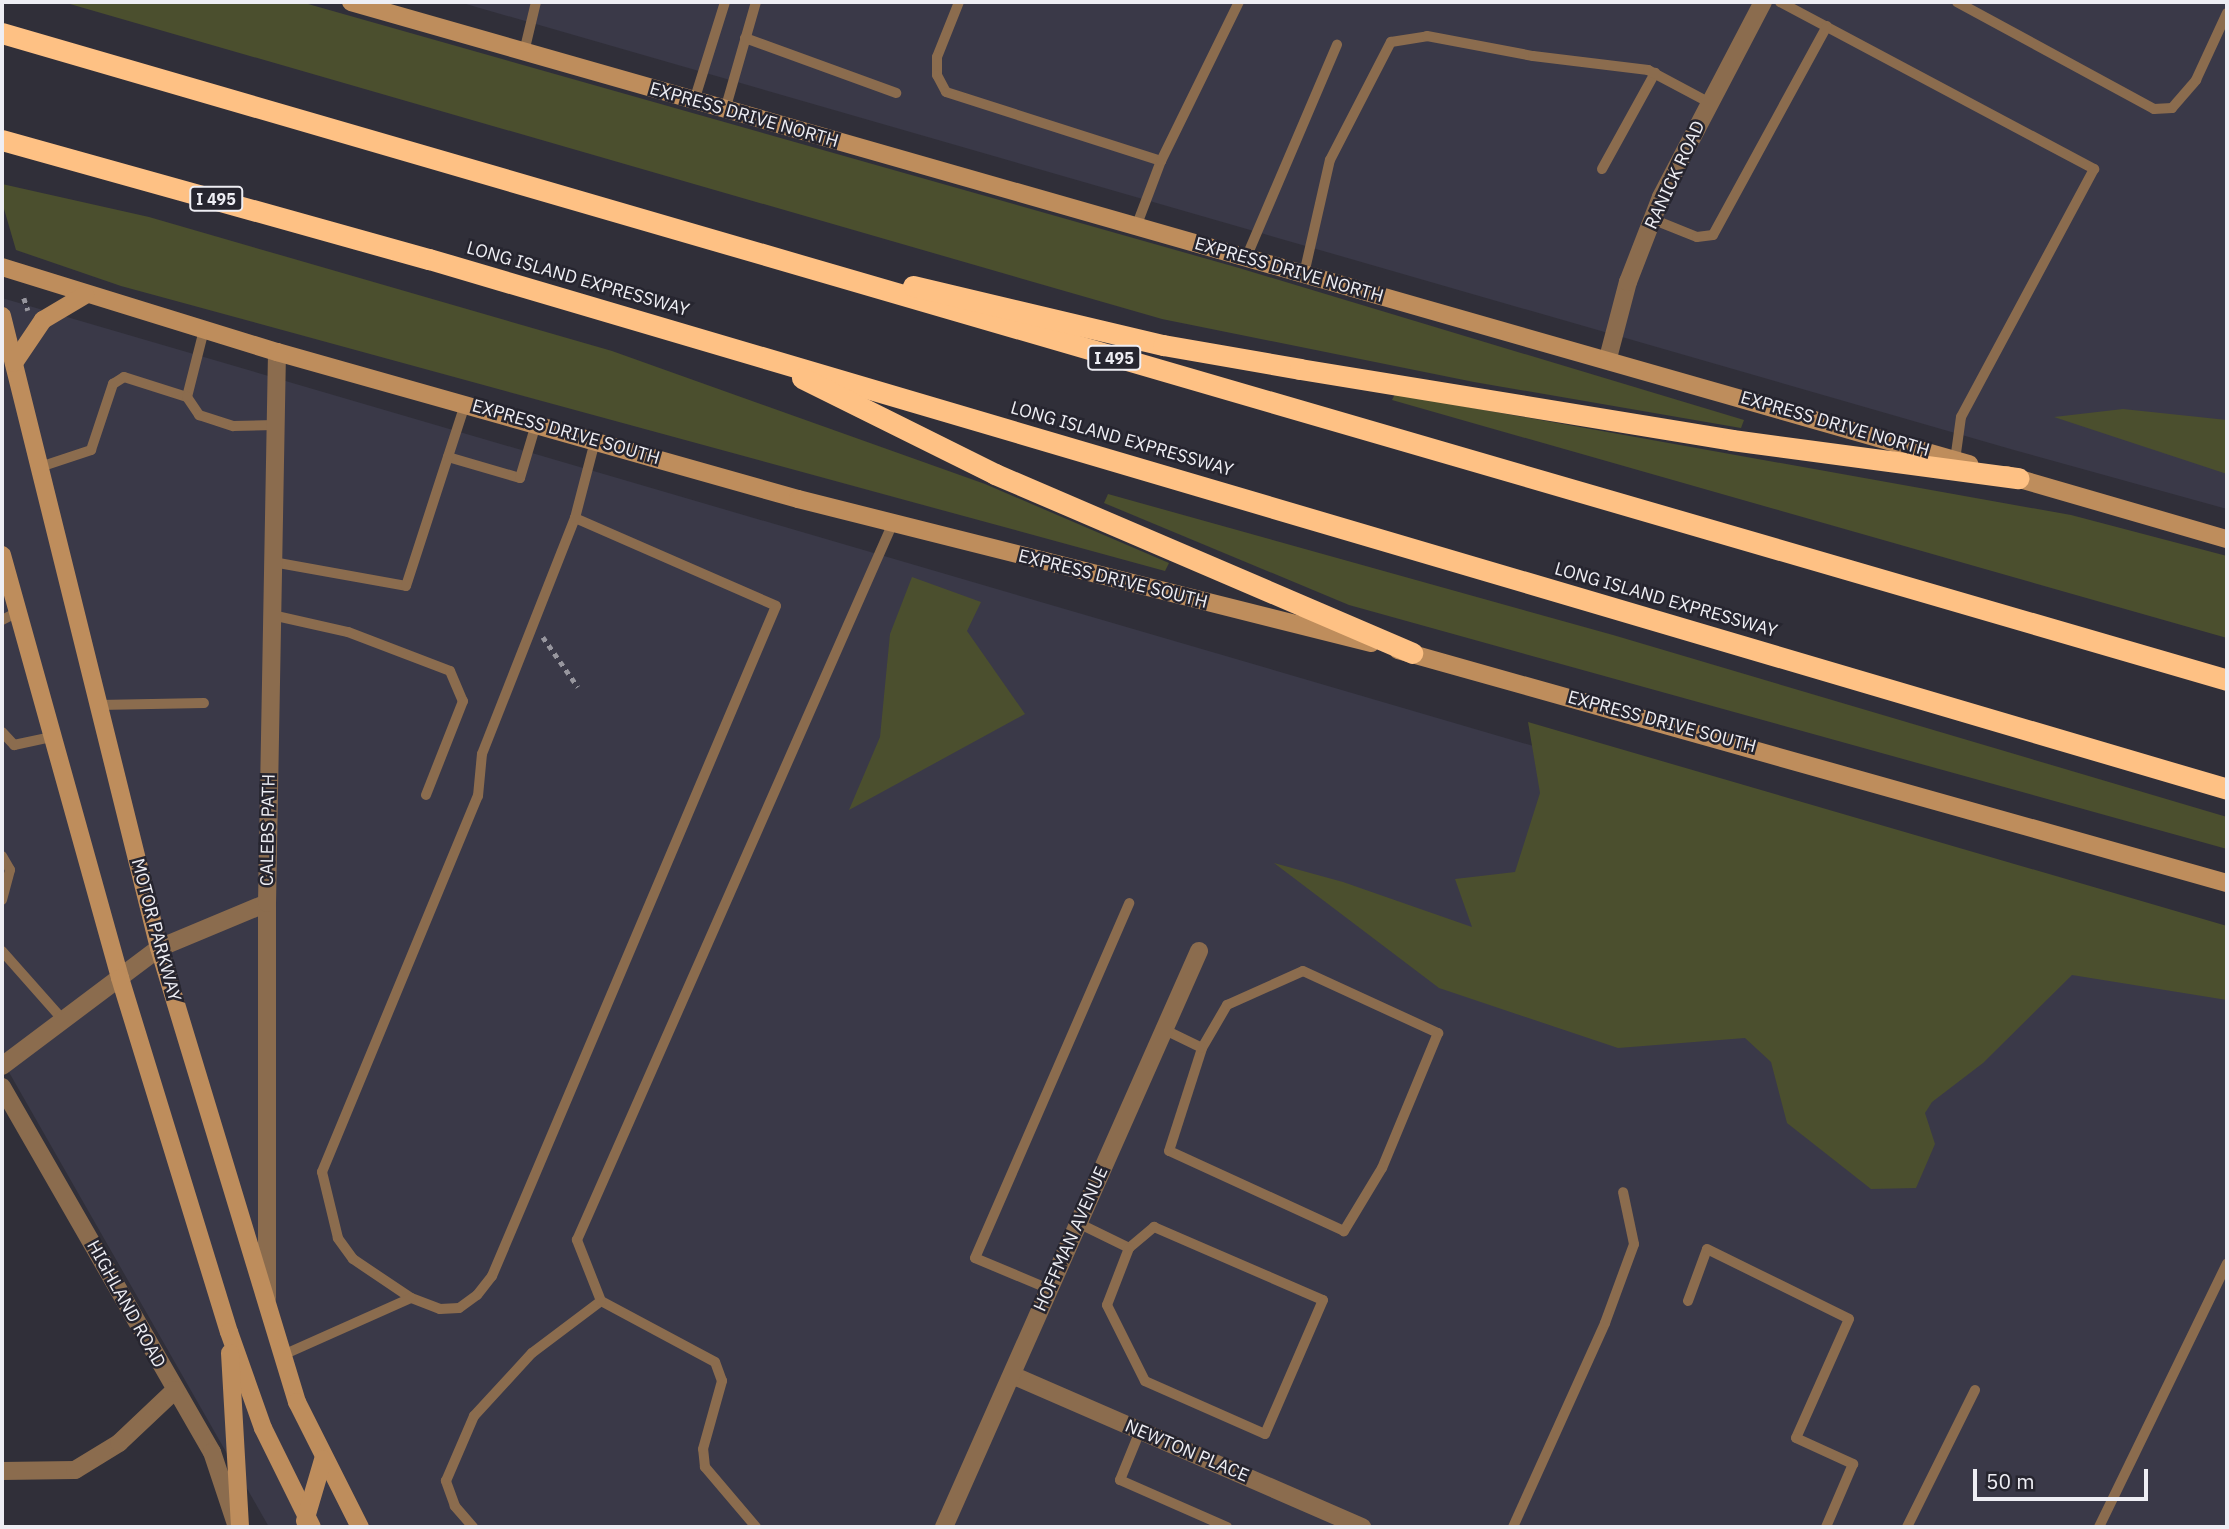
<!DOCTYPE html>
<style>
body{margin:0}
#map{position:relative;width:2229px;height:1529px;overflow:hidden;background:#302f39;font-family:"IBM Plex Sans",sans-serif}
div>[style]{position:absolute}
.built>*{inset:0;background:#3a3948}
.green>*{inset:0;background:#4b4f2e}
.path>*{height:4.5px;margin-top:-2.25px;transform-origin:0;background:repeating-linear-gradient(90deg,#97969e 0 5px,transparent 0 10px)}
.lane>*{height:10px;margin:-5px;padding:0 5px;transform-origin:5px;border-radius:5px;background:#8b6c4e}
.street>*{height:18px;margin:-9px;padding:0 9px;transform-origin:9px;border-radius:9px;background:#8b6c4e}
.secondary>*{height:18px;margin:-9px;padding:0 9px;transform-origin:9px;border-radius:9px;background:#be8d5c}
.highway>*{height:21px;margin:-10.5px;padding:0 10.5px;transform-origin:10.5px;border-radius:10.5px;background:#fec184}
span{translate:-50% -50%;white-space:nowrap;text-align:center;line-height:1.15;-webkit-text-stroke:5px #26252f;paint-order:stroke}
.shield-label span{padding:2px 5px;background:#26252f;border:2px solid;border-radius:5px;-webkit-text-stroke-width:0}
.shield-label{font-size:16px;color:#eeeef4;font-weight:700}
.street-label{font-size:18px;color:#eeeef4}
.frame{position:absolute;inset:0;border:4px solid #eeeef4;pointer-events:none}
.scale{position:absolute;left:1973px;top:1469px;width:175px;height:32px;box-sizing:border-box;border:4px solid #eeeef4;border-top:0;padding-left:9px;font-size:21px;line-height:24px;white-space:nowrap;color:#eeeef4;-webkit-text-stroke:5px #26252f;paint-order:stroke}
</style>
<div id="map">
<div class="built">
<i style="clip-path:polygon(459px 2px,2227px 2px,2227px 509px,2014px 450px)"></i>
<i style="clip-path:polygon(2px 298px,2227px 949px,2227px 1527px,269px 1527px,2px 1060px)"></i>
</div>
<div class="green">
<i style="clip-path:polygon(63px 2px,301px 2px,1239px 268px,1744px 420px,1741px 428px,1474px 382px,1162px 319px)"></i>
<i style="clip-path:polygon(2px 184px,149px 217px,612px 351px,985px 484px,1169px 563px,1165px 571px,121px 286px,16px 250px,2px 202px)"></i>
<i style="clip-path:polygon(1395px 394px,2071px 515px,2227px 556px,2227px 638px,1392px 400px)"></i>
<i style="clip-path:polygon(2123px 409px,2227px 420px,2227px 474px,2054px 417px)"></i>
<i style="clip-path:polygon(1108px 494px,1613px 635px,2227px 817px,2227px 849px,1349px 605px,1104px 503px)"></i>
<i style="clip-path:polygon(912px 577px,981px 602px,967px 631px,1025px 714px,849px 810px,880px 737px,890px 634px)"></i>
<i style="clip-path:polygon(1528px 722px,2227px 926px,2227px 1000px,2072px 975px,1983px 1063px,1932px 1102px,1925px 1113px,1935px 1144px,1916px 1188px,1871px 1189px,1787px 1123px,1771px 1062px,1745px 1038px,1618px 1048px,1439px 988px,1274px 863px,1343px 882px,1472px 927px,1455px 879px,1515px 872px,1540px 793px)"></i>
</div>
<div class="path">
<i style="left:24px;top:298px;width:13px;rotate:72deg"></i>
<i style="left:543px;top:637px;width:61px;rotate:55deg"></i>
</div>
<div class="lane">
<i style="left:959px;top:2px;width:59px;rotate:111.8deg"></i>
<i style="left:937px;top:57px;width:18px;rotate:90deg"></i>
<i style="left:937px;top:75px;width:19px;rotate:62deg"></i>
<i style="left:946px;top:92px;width:226px;rotate:17.8deg"></i>
<i style="left:1780px;top:2px;width:356px;rotate:28deg"></i>
<i style="left:2094px;top:169px;width:281px;rotate:118.2deg"></i>
<i style="left:1961px;top:417px;width:43px;rotate:97.9deg"></i>
<i style="left:1957px;top:2px;width:224px;rotate:28.5deg"></i>
<i style="left:2154px;top:109px;width:18px;rotate:-3deg"></i>
<i style="left:2172px;top:108px;width:37px;rotate:-49deg"></i>
<i style="left:2196px;top:80px;width:74px;rotate:-65.2deg"></i>
<i style="left:745px;top:38px;width:161px;rotate:20deg"></i>
<i style="left:524px;top:52px;width:51px;rotate:-76.5deg"></i>
<i style="left:694px;top:101px;width:104px;rotate:-72.6deg"></i>
<i style="left:725px;top:110px;width:112px;rotate:-74deg"></i>
<i style="left:1602px;top:169px;width:110px;rotate:-61.1deg"></i>
<i style="left:1652px;top:219px;width:48px;rotate:21.8deg"></i>
<i style="left:1697px;top:237px;width:16px;rotate:-7deg"></i>
<i style="left:1713px;top:235px;width:238px;rotate:-61.4deg"></i>
<i style="left:1136px;top:227px;width:71px;rotate:-69.3deg"></i>
<i style="left:1161px;top:161px;width:177px;rotate:-63.9deg"></i>
<i style="left:1246px;top:258px;width:232px;rotate:-66.9deg"></i>
<i style="left:1304px;top:274px;width:117px;rotate:-77.2deg"></i>
<i style="left:1330px;top:160px;width:133px;rotate:-62.7deg"></i>
<i style="left:1391px;top:42px;width:36px;rotate:-9deg"></i>
<i style="left:1427px;top:36px;width:108px;rotate:10.7deg"></i>
<i style="left:1533px;top:56px;width:116px;rotate:6.9deg"></i>
<i style="left:1648px;top:70px;width:70px;rotate:28deg"></i>
<i style="left:187px;top:397px;width:69px;rotate:-75.8deg"></i>
<i style="left:448px;top:457px;width:75px;rotate:16.3deg"></i>
<i style="left:520px;top:478px;width:56px;rotate:-73.5deg"></i>
<i style="left:40px;top:467px;width:54px;rotate:-18.4deg"></i>
<i style="left:91px;top:450px;width:70px;rotate:-71.6deg"></i>
<i style="left:113px;top:384px;width:13px;rotate:-32deg"></i>
<i style="left:124px;top:377px;width:66px;rotate:17.6deg"></i>
<i style="left:187px;top:397px;width:22px;rotate:56deg"></i>
<i style="left:199px;top:415px;width:36px;rotate:18deg"></i>
<i style="left:233px;top:426px;width:42px;rotate:-1.4deg"></i>
<i style="left:575px;top:518px;width:219px;rotate:23.6deg"></i>
<i style="left:776px;top:606px;width:728px;rotate:112.97deg"></i>
<i style="left:492px;top:1276px;width:24px;rotate:128deg"></i>
<i style="left:477px;top:1295px;width:22px;rotate:144deg"></i>
<i style="left:459px;top:1308px;width:19px;rotate:177deg"></i>
<i style="left:440px;top:1309px;width:31px;rotate:-159deg"></i>
<i style="left:411px;top:1298px;width:70px;rotate:-146.1deg"></i>
<i style="left:353px;top:1259px;width:26px;rotate:-126deg"></i>
<i style="left:338px;top:1238px;width:68px;rotate:-103.6deg"></i>
<i style="left:322px;top:1172px;width:407px;rotate:-67.5deg"></i>
<i style="left:478px;top:796px;width:42px;rotate:-84.6deg"></i>
<i style="left:482px;top:754px;width:254px;rotate:-68.5deg"></i>
<i style="left:575px;top:518px;width:80px;rotate:-75.4deg"></i>
<i style="left:273px;top:562px;width:135px;rotate:10.2deg"></i>
<i style="left:406px;top:586px;width:191px;rotate:-72deg"></i>
<i style="left:272px;top:615px;width:78px;rotate:12.6deg"></i>
<i style="left:348px;top:632px;width:109px;rotate:20.9deg"></i>
<i style="left:450px;top:671px;width:33px;rotate:67deg"></i>
<i style="left:463px;top:701px;width:101px;rotate:111.5deg"></i>
<i style="left:2px;top:620px;width:18px;rotate:-27deg"></i>
<i style="left:99px;top:705px;width:105px;rotate:-1.1deg"></i>
<i style="left:2px;top:732px;width:18px;rotate:47deg"></i>
<i style="left:14px;top:745px;width:40px;rotate:-12deg"></i>
<i style="left:2px;top:856px;width:16px;rotate:60deg"></i>
<i style="left:10px;top:870px;width:31px;rotate:105deg"></i>
<i style="left:2px;top:951px;width:92px;rotate:48.5deg"></i>
<i style="left:1303px;top:971px;width:149px;rotate:24.7deg"></i>
<i style="left:1438px;top:1033px;width:146px;rotate:112.5deg"></i>
<i style="left:1382px;top:1168px;width:74px;rotate:121.1deg"></i>
<i style="left:1344px;top:1231px;width:192px;rotate:-155.4deg"></i>
<i style="left:1169px;top:1151px;width:108px;rotate:-72.2deg"></i>
<i style="left:1202px;top:1048px;width:50px;rotate:-59.8deg"></i>
<i style="left:1227px;top:1005px;width:83px;rotate:-24.1deg"></i>
<i style="left:1163px;top:1029px;width:43px;rotate:26deg"></i>
<i style="left:1078px;top:1223px;width:57px;rotate:26.1deg"></i>
<i style="left:1129px;top:1248px;width:33px;rotate:-40deg"></i>
<i style="left:1154px;top:1227px;width:184px;rotate:23.4deg"></i>
<i style="left:1323px;top:1300px;width:146px;rotate:113.4deg"></i>
<i style="left:1265px;top:1434px;width:131px;rotate:-156.2deg"></i>
<i style="left:1145px;top:1381px;width:85px;rotate:-116.6deg"></i>
<i style="left:1107px;top:1305px;width:61px;rotate:-68.9deg"></i>
<i style="left:1049px;top:1289px;width:80px;rotate:-157.3deg"></i>
<i style="left:975px;top:1258px;width:387px;rotate:-66.5deg"></i>
<i style="left:1688px;top:1301px;width:55px;rotate:-69.9deg"></i>
<i style="left:1707px;top:1249px;width:158px;rotate:26.2deg"></i>
<i style="left:1849px;top:1319px;width:130px;rotate:114deg"></i>
<i style="left:1796px;top:1438px;width:63px;rotate:24.5deg"></i>
<i style="left:1853px;top:1464px;width:69px;rotate:113.2deg"></i>
<i style="left:283px;top:1355px;width:140px;rotate:-24deg"></i>
<i style="left:1140px;top:1431px;width:53px;rotate:112.2deg"></i>
<i style="left:1120px;top:1480px;width:117px;rotate:23.7deg"></i>
<i style="left:473px;top:1527px;width:28px;rotate:-131deg"></i>
<i style="left:455px;top:1506px;width:27px;rotate:-110deg"></i>
<i style="left:446px;top:1481px;width:71px;rotate:-66.7deg"></i>
<i style="left:474px;top:1416px;width:86px;rotate:-47.4deg"></i>
<i style="left:532px;top:1353px;width:86px;rotate:-37deg"></i>
<i style="left:756px;top:1527px;width:79px;rotate:-130.4deg"></i>
<i style="left:705px;top:1467px;width:18px;rotate:-96deg"></i>
<i style="left:703px;top:1449px;width:71px;rotate:-74.4deg"></i>
<i style="left:722px;top:1381px;width:20px;rotate:-110deg"></i>
<i style="left:715px;top:1362px;width:129px;rotate:-151.8deg"></i>
<i style="left:601px;top:1301px;width:66px;rotate:-111.5deg"></i>
<i style="left:577px;top:1240px;width:784px;rotate:-66.22deg"></i>
<i style="left:1513px;top:1527px;width:224px;rotate:-65.7deg"></i>
<i style="left:1605px;top:1323px;width:84px;rotate:-69.8deg"></i>
<i style="left:1634px;top:1244px;width:53px;rotate:-101.9deg"></i>
<i style="left:1907px;top:1527px;width:153px;rotate:-63.6deg"></i>
<i style="left:2099px;top:1527px;width:293px;rotate:-64.1deg"></i>
</div>
<div class="street">
<i style="left:1608px;top:358px;width:79px;rotate:-75.3deg"></i>
<i style="left:1628px;top:282px;width:91px;rotate:-68.8deg"></i>
<i style="left:1661px;top:197px;width:220px;rotate:-62.4deg"></i>
<i style="left:2px;top:1066px;width:196px;rotate:-36.9deg"></i>
<i style="left:159px;top:948px;width:117px;rotate:-22.6deg"></i>
<i style="left:2px;top:1087px;width:421px;rotate:60.1deg"></i>
<i style="left:212px;top:1452px;width:79px;rotate:71.6deg"></i>
<i style="left:267px;top:1298px;width:395px;rotate:-90deg"></i>
<i style="left:267px;top:903px;width:551px;rotate:-88.96deg"></i>
<i style="left:1012px;top:1375px;width:382px;rotate:23.5deg"></i>
<i style="left:2px;top:1471px;width:73px;rotate:-0.8deg"></i>
<i style="left:75px;top:1470px;width:52px;rotate:-31.5deg"></i>
<i style="left:119px;top:1443px;width:77px;rotate:-43.4deg"></i>
<i style="left:944px;top:1527px;width:630px;rotate:-66.12deg"></i>
</div>
<div class="secondary">
<i style="left:351px;top:2px;width:1683px;rotate:15.94deg"></i>
<i style="left:2px;top:267px;width:288px;rotate:17.2deg"></i>
<i style="left:277px;top:352px;width:541px;rotate:15.76deg"></i>
<i style="left:798px;top:499px;width:591px;rotate:14.11deg"></i>
<i style="left:2px;top:316px;width:651px;rotate:76.05deg"></i>
<i style="left:159px;top:948px;width:475px;rotate:73.1deg"></i>
<i style="left:297px;top:1402px;width:140px;rotate:63.3deg"></i>
<i style="left:14px;top:363px;width:52px;rotate:-56deg"></i>
<i style="left:43px;top:320px;width:49px;rotate:-30.8deg"></i>
<i style="left:2006px;top:475px;width:230px;rotate:16.2deg"></i>
<i style="left:2px;top:555px;width:439px;rotate:74.4deg"></i>
<i style="left:120px;top:978px;width:370px;rotate:72.9deg"></i>
<i style="left:229px;top:1332px;width:102px;rotate:70.5deg"></i>
<i style="left:263px;top:1428px;width:110px;rotate:63.7deg"></i>
<i style="left:1398px;top:650px;width:861px;rotate:15.7deg"></i>
<i style="left:230px;top:1353px;width:174px;rotate:86.7deg"></i>
<i style="left:305px;top:1521px;width:64px;rotate:-73.6deg"></i>
</div>
<div class="highway">
<i style="left:2px;top:33px;width:2317px;rotate:16.21deg"></i>
<i style="left:2px;top:140px;width:443px;rotate:15.6deg"></i>
<i style="left:429px;top:259px;width:1874px;rotate:16.42deg"></i>
<i style="left:913px;top:286px;width:257px;rotate:13.3deg"></i>
<i style="left:1163px;top:345px;width:139px;rotate:9.9deg"></i>
<i style="left:1300px;top:369px;width:438px;rotate:9.3deg"></i>
<i style="left:1732px;top:440px;width:289px;rotate:7.6deg"></i>
<i style="left:802px;top:378px;width:216px;rotate:26.4deg"></i>
<i style="left:995px;top:474px;width:454px;rotate:23.2deg"></i>
</div>
<div class="shield-label">
<span style="left:216px;top:199px">I 495</span>
<span style="left:1114px;top:358px">I 495</span>
</div>
<div class="street-label">
<span style="left:744px;top:115px;rotate:16deg">EXPRESS DRIVE NORTH</span>
<span style="left:1675px;top:175px;rotate:-65deg">RANICK ROAD</span>
<span style="left:1289px;top:270px;rotate:16deg">EXPRESS DRIVE NORTH</span>
<span style="left:578px;top:279px;rotate:16deg">LONG ISLAND EXPRESSWAY</span>
<span style="left:1835px;top:424px;rotate:16deg">EXPRESS DRIVE NORTH</span>
<span style="left:566px;top:432px;rotate:16deg">EXPRESS DRIVE SOUTH</span>
<span style="left:1122px;top:439px;rotate:16deg">LONG ISLAND EXPRESSWAY</span>
<span style="left:1113px;top:579px;rotate:14deg">EXPRESS DRIVE SOUTH</span>
<span style="left:1666px;top:600px;rotate:16deg">LONG ISLAND EXPRESSWAY</span>
<span style="left:1662px;top:722px;rotate:15deg">EXPRESS DRIVE SOUTH</span>
<span style="left:268px;top:830px;rotate:-89deg">CALEBS PATH</span>
<span style="left:156px;top:930px;rotate:75deg">MOTOR PARKWAY</span>
<span style="left:1071px;top:1239px;rotate:-66deg">HOFFMAN AVENUE</span>
<span style="left:126px;top:1304px;rotate:61deg">HIGHLAND ROAD</span>
<span style="left:1187px;top:1451px;rotate:23deg">NEWTON PLACE</span>
</div>
<div class="frame"></div>
<div class="scale">50 m</div>
</div>
